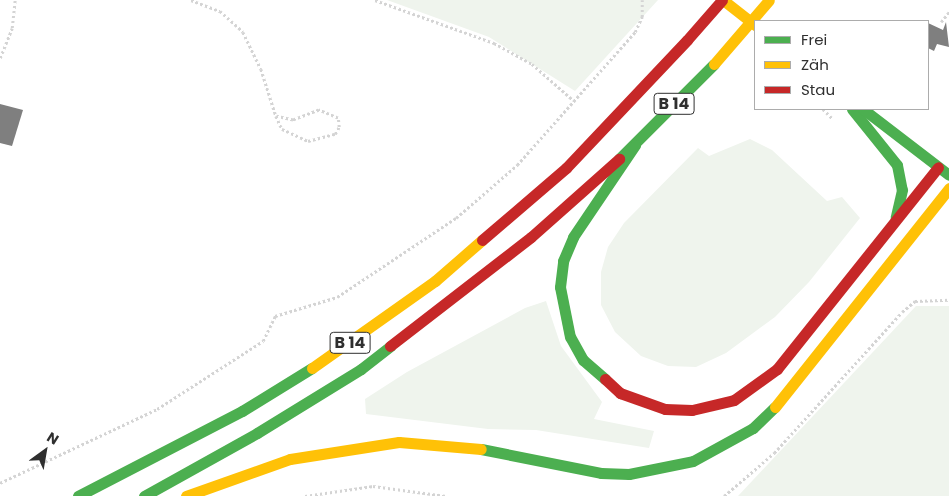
<!DOCTYPE html>
<html>
<head>
<meta charset="utf-8">
<style>
  body { margin:0 }
  #map { position:relative; width:949px; height:496px; overflow:hidden; background:#fff; font-family:Poppins,sans-serif }
  div>[style] { position:absolute }
  [style*='--x'] { left:calc(var(--x)*1px); top:calc(var(--y)*1px); width:calc(var(--w)*1px); rotate:calc(var(--a)*1deg) }
  .green>* { inset:0; background:#eff4ed }
  .building>* { inset:0; background:#7f7f7f }
  .path>* { height:2.5px; margin-top:-1.25px; transform-origin:0; background:repeating-linear-gradient(90deg,#d4d4d4 0 2.5px,transparent 0 5px) }
  .fast>* { height:11px; margin:-5.5px; padding:0 5.5px; transform-origin:5.5px; border-radius:5.5px; background:#4caf50 }
  .slow>* { height:11px; margin:-5.5px; padding:0 5.5px; transform-origin:5.5px; border-radius:5.5px; background:#ffc107 }
  .jam>* { height:11px; margin:-5.5px; padding:0 5.5px; transform-origin:5.5px; border-radius:5.5px; background:#c62828 }
  .slow-bridge>* { height:11px; margin:-5.5px; padding:0 5.5px; transform-origin:5.5px; border-radius:5.5px; background:#ffc107 }
  .jam-bridge>* { height:11px; margin:-5.5px; padding:0 5.5px; transform-origin:5.5px; border-radius:5.5px; background:#c62828 }
  span { translate:-50% -50%; white-space:nowrap; text-align:center; line-height:1.15; -webkit-text-stroke:5px #fff; paint-order:stroke }
  .shield-label span { padding:1px 4px; background:#fff; border:1px solid; border-radius:4px; -webkit-text-stroke-width:0 }
  .shield-label { font-size:16px; color:#2f2f2f; font-weight:700 }
  .legend { position:absolute; left:754px; top:20px; width:175px; height:90px; box-sizing:border-box; background:#fff; border:1px solid #acacac; margin:0; padding:6px 9px; list-style:none; font-size:15px; color:#2f2f2f }
  .legend li { display:flex; align-items:center; gap:10px; height:25px }
  .legend b { width:25px; border:1px solid #acacac }
  .north { position:absolute; left:20px; top:426px; width:50px; height:50px; -webkit-text-stroke:4px #fff; paint-order:stroke; rotate:32deg; font-size:14px; font-weight:700; line-height:20px; text-align:center; color:#2f2f2f }
  .north::after { content:''; display:block; margin:auto; width:18px; height:22px; background:#2f2f2f; clip-path:polygon(50% 0,100% 100%,50% 72%,0 100%) }
</style>
</head>
<body>
<div id="map">
  <div class="green">
    <div style="clip-path:polygon(387px 0,658px 0,575px 91px,489px 37px)"></div>
    <div style="clip-path:polygon(750px 139px,772px 150px,827px 201px,842px 197px,860px 218px,809px 282px,775px 317px,726px 353px,696px 367px,668px 366px,641px 356px,615px 332px,601px 305px,601px 272px,608px 247px,624px 223px,698px 148px,709px 156px)"></div>
    <div style="clip-path:polygon(546px 301px,561px 346px,602px 402px,594px 419px,654px 431px,649px 448px,536px 430px,488px 429px,366px 414px,365px 399px,407px 372px,525px 308px)"></div>
    <div style="clip-path:polygon(916px 306px,949px 306px,949px 496px,738px 496px)"></div>
  </div>
  <div class="building">
    <div style="clip-path:polygon(946px 22px,949px 47px,937px 44px,934px 51px,928px 48px,928px 23px,943px 30px)"></div>
    <div style="clip-path:polygon(0 104px,23px 110px,12px 146px,0 143px)"></div>
  </div>
  <div class="path">
    <div style="--x:191;--y:0;--w:31;--a:21"></div>
    <div style="--x:220;--y:11;--w:31;--a:42"></div>
    <div style="--x:243;--y:32;--w:41;--a:64.1"></div>
    <div style="--x:261;--y:69;--w:49;--a:72.3"></div>
    <div style="--x:276;--y:116;--w:14;--a:65"></div>
    <div style="--x:282;--y:129;--w:29;--a:25"></div>
    <div style="--x:308;--y:141;--w:28;--a:-15"></div>
    <div style="--x:335;--y:134;--w:8;--a:-60"></div>
    <div style="--x:339;--y:127;--w:9;--a:-96"></div>
    <div style="--x:338;--y:118;--w:21;--a:-157"></div>
    <div style="--x:319;--y:110;--w:28;--a:159"></div>
    <div style="--x:293;--y:120;--w:17;--a:-167"></div>
    <div style="--x:375;--y:0;--w:127;--a:19.9"></div>
    <div style="--x:494;--y:43;--w:43;--a:28.9"></div>
    <div style="--x:532;--y:64;--w:55;--a:41.3"></div>
    <div style="--x:941;--y:22;--w:13;--a:-51"></div>
    <div style="--x:0;--y:58;--w:32;--a:-68"></div>
    <div style="--x:12;--y:28;--w:28;--a:-84"></div>
    <div style="--x:823;--y:109;--w:13;--a:45"></div>
    <div style="--x:0;--y:483;--w:174;--a:-25.2"></div>
    <div style="--x:157;--y:409;--w:126;--a:-32.7"></div>
    <div style="--x:263;--y:341;--w:28;--a:-64"></div>
    <div style="--x:275;--y:316;--w:65;--a:-17"></div>
    <div style="--x:337;--y:297;--w:143;--a:-33.6"></div>
    <div style="--x:456;--y:218;--w:81;--a:-41"></div>
    <div style="--x:517;--y:165;--w:178;--a:-48.4"></div>
    <div style="--x:635;--y:32;--w:17;--a:-65"></div>
    <div style="--x:642;--y:17;--w:17;--a:-90"></div>
    <div style="--x:305;--y:496;--w:69;--a:-8.4"></div>
    <div style="--x:373;--y:486;--w:74;--a:7.8"></div>
    <div style="--x:724;--y:496;--w:66;--a:-40.7"></div>
    <div style="--x:774;--y:453;--w:190;--a:-47.8"></div>
    <div style="--x:902;--y:312;--w:17;--a:-40"></div>
    <div style="--x:915;--y:301;--w:34;--a:-2"></div>
  </div>
  <div class="fast">
    <div style="--x:852;--y:109;--w:72;--a:51.2"></div>
    <div style="--x:897;--y:165;--w:25;--a:79"></div>
    <div style="--x:902;--y:190;--w:28;--a:103"></div>
    <div style="--x:863;--y:109;--w:108;--a:37.5"></div>
    <div style="--x:619;--y:159;--w:134;--a:-45"></div>
    <div style="--x:605;--y:379;--w:29;--a:-139"></div>
    <div style="--x:583;--y:360;--w:26;--a:-119"></div>
    <div style="--x:570;--y:337;--w:51;--a:-101.3"></div>
    <div style="--x:560;--y:287;--w:26;--a:-83"></div>
    <div style="--x:563;--y:261;--w:26;--a:-67"></div>
    <div style="--x:573;--y:237;--w:111;--a:-56"></div>
    <div style="--x:481;--y:449;--w:122;--a:11.3"></div>
    <div style="--x:601;--y:473;--w:28;--a:2"></div>
    <div style="--x:629;--y:474;--w:65;--a:-11.5"></div>
    <div style="--x:693;--y:461;--w:68;--a:-28.8"></div>
    <div style="--x:753;--y:428;--w:30;--a:-44"></div>
    <div style="--x:78;--y:496;--w:185;--a:-27.4"></div>
    <div style="--x:242;--y:411;--w:82;--a:-31.6"></div>
    <div style="--x:144;--y:496;--w:129;--a:-29.1"></div>
    <div style="--x:257;--y:433;--w:122;--a:-31.6"></div>
    <div style="--x:361;--y:369;--w:37;--a:-38"></div>
  </div>
  <div class="slow">
    <div style="--x:723;--y:0;--w:41;--a:38"></div>
    <div style="--x:312;--y:368;--w:151;--a:-35.3"></div>
    <div style="--x:435;--y:281;--w:62;--a:-41.1"></div>
    <div style="--x:775;--y:407;--w:280;--a:-51.5"></div>
    <div style="--x:186;--y:496;--w:110;--a:-19.6"></div>
    <div style="--x:290;--y:459;--w:110;--a:-8.9"></div>
    <div style="--x:399;--y:442;--w:82;--a:4.9"></div>
  </div>
  <div class="jam">
    <div style="--x:482;--y:240;--w:111;--a:-40.6"></div>
    <div style="--x:566;--y:168;--w:176;--a:-46.6"></div>
    <div style="--x:390;--y:346;--w:178;--a:-37.7"></div>
    <div style="--x:531;--y:237;--w:118;--a:-41.6"></div>
    <div style="--x:605;--y:379;--w:21;--a:43"></div>
    <div style="--x:620;--y:393;--w:48;--a:19.6"></div>
    <div style="--x:665;--y:409;--w:27;--a:2"></div>
    <div style="--x:692;--y:410;--w:43;--a:-13.4"></div>
    <div style="--x:734;--y:400;--w:53;--a:-35.8"></div>
    <div style="--x:777;--y:369;--w:258;--a:-51.4"></div>
  </div>
  <div class="slow-bridge">
    <div style="--x:714;--y:64;--w:84;--a:-49.3"></div>
  </div>
  <div class="jam-bridge">
    <div style="--x:687;--y:40;--w:53;--a:-48.8"></div>
  </div>
  <div class="shield-label">
    <span style="left:674px;top:104px">B 14</span>
    <span style="left:350px;top:343px">B 14</span>
  </div>
  <ul class="legend">
  <li><b style="height:6px;background:#4caf50"></b>Frei</li>
  <li><b style="height:6px;background:#ffc107"></b>Zäh</li>
  <li><b style="height:6px;background:#c62828"></b>Stau</li>
  </ul>
  <div class="north">N</div>
</div>
</body>
</html>
